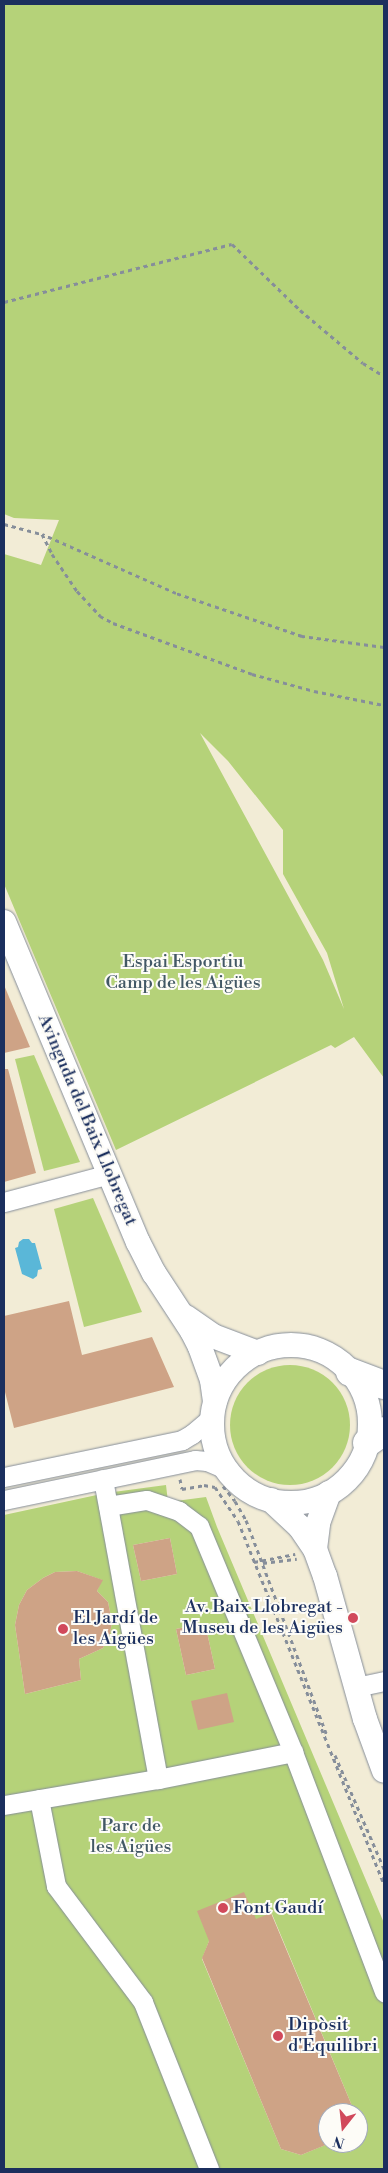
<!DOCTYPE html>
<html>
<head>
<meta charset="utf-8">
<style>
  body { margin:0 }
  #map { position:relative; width:388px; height:2173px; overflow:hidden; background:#f2ecd6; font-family:"Libre Bodoni",serif }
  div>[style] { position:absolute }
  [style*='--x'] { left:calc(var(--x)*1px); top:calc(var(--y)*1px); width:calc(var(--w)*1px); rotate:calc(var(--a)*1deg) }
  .green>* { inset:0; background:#b5d279 }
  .round { border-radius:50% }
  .water>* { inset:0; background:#5ab7d8 }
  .building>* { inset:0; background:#cea386 }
  .path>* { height:3px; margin-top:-1.5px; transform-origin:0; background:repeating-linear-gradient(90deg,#868e9a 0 4px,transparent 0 8px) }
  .roads { filter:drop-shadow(0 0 1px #868e9a) drop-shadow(0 0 1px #868e9a) }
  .minor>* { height:19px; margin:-9.5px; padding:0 9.5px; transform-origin:9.5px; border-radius:9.5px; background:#fff }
  .major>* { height:24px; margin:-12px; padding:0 12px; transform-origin:12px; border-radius:12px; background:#fff }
  .major>.ring { margin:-12px; padding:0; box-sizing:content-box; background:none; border:24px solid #fff; border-radius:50% }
  .highway>* { height:28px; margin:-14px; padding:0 14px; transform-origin:14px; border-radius:14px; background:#fff }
  .dots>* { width:14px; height:14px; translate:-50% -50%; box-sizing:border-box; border:2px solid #fdfcf7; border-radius:50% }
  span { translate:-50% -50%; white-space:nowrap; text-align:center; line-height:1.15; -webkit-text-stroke:4px #fdfcf7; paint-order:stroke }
  .park-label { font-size:18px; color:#425865 }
  .street-label { font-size:18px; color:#1b2f5e }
  .poi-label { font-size:18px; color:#1b2f5e }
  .right { translate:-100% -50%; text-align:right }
  .left { translate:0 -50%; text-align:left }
  .frame { position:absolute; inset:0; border:5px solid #1b2f5e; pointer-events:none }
  .north { position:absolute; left:318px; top:2103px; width:50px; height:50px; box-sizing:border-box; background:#fdfcf7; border:1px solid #a3aaba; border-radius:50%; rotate:196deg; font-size:14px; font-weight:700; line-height:20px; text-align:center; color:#1b2f5e }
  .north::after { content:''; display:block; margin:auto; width:18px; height:22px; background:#d1495b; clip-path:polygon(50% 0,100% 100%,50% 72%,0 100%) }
</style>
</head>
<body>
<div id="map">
  <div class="green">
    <div style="clip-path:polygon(evenodd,4px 4px,384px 4px,384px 1078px,354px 1037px,335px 1048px,331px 1045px,116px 1150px,4px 884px,4px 554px,41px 565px,59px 520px,14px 518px,4px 514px,4px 4px,200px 733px,228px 761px,283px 830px,283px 874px,327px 953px,344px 1009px,323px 960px,200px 733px)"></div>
    <div style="clip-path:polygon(34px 1055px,80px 1162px,44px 1171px,15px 1059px)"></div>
    <div style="clip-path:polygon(93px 1198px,142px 1312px,84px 1327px,54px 1209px)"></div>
    <div class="round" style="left:230px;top:1365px;width:120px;height:120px"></div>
    <div style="clip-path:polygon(evenodd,166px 1485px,168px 1502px,206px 1497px,217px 1527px,384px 1923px,384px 2169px,4px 2169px,4px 1515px,106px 1493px,166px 1485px,170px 1538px,177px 1574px,141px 1581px,133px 1545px,170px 1538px,166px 1485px,77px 1571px,102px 1580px,97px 1591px,108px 1602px,112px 1622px,110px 1634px,103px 1648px,79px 1659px,81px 1680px,25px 1694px,15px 1625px,19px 1605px,27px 1590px,43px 1578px,55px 1572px,77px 1571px,166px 1485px,205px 1623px,215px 1669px,186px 1675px,176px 1629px,205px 1623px,166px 1485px,272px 1914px,355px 2113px,358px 2113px,362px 2129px,358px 2131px,358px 2143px,330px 2143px,301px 2155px,281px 2149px,202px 1959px,211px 1936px,272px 1914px)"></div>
  </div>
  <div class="water">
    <div style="clip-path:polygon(23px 1239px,29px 1239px,32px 1243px,35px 1243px,42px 1269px,38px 1270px,37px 1276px,33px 1279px,22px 1274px,15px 1248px,18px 1247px,19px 1242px)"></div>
  </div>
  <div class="building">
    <div style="clip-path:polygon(4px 985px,30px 1047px,4px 1053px)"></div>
    <div style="clip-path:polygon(4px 1069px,8px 1069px,36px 1173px,4px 1182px)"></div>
    <div style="clip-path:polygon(69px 1301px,82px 1355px,152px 1337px,174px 1387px,14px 1428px,4px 1388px,4px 1316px)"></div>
    <div style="clip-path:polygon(170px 1538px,177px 1574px,141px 1581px,133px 1545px)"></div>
    <div style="clip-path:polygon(77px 1571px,103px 1580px,97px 1591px,108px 1602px,112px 1622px,110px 1634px,103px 1648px,79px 1659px,81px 1680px,25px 1694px,15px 1625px,19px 1605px,27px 1590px,43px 1578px,55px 1572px)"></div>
    <div style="clip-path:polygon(205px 1623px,215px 1669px,186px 1675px,176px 1629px)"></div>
    <div style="clip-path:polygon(227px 1693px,234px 1722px,198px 1730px,191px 1701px)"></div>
    <div style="clip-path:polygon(244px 1892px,256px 1919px,271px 1913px,355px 2113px,328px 2113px,328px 2144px,301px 2155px,281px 2149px,202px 1958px,209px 1941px,197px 1911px)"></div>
  </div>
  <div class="path">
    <div style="--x:4;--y:302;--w:235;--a:-14.3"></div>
    <div style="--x:232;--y:244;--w:95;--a:44.1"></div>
    <div style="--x:300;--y:310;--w:82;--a:40.1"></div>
    <div style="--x:363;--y:363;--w:25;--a:32"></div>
    <div style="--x:4;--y:524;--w:39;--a:15"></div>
    <div style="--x:384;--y:647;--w:83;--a:-172.4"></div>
    <div style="--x:302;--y:636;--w:133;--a:-161.2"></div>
    <div style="--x:176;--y:593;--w:146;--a:-156.2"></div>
    <div style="--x:42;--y:534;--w:22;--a:63"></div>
    <div style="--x:52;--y:554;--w:45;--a:56"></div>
    <div style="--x:77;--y:591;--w:34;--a:47"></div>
    <div style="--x:100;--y:616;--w:15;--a:28"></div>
    <div style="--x:113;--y:623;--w:148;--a:20.1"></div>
    <div style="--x:252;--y:674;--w:64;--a:15.3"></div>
    <div style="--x:314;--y:691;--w:71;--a:11.3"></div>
    <div style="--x:180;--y:1479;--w:10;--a:79"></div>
    <div style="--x:182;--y:1489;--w:22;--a:-10"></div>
    <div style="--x:204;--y:1485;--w:11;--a:10"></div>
    <div style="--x:215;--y:1487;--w:41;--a:55.9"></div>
    <div style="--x:238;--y:1521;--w:392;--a:68.1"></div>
    <div style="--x:223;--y:1486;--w:19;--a:51"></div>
    <div style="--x:235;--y:1501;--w:22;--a:60"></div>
    <div style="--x:246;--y:1520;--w:228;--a:69.4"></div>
    <div style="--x:254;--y:1562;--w:42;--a:-11"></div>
    <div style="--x:263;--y:1563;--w:34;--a:-7"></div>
    <div style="--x:335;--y:1755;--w:124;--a:66.7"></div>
  </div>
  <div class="roads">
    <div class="minor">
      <div style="--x:4;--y:1202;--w:109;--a:-14.9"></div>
      <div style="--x:4;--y:1477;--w:182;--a:-11.7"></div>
      <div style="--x:182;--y:1440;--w:12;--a:-31"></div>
      <div style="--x:192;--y:1434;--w:26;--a:-40"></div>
      <div style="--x:4;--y:1500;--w:195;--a:-11.8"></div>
      <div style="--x:195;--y:1460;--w:12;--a:5"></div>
      <div style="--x:207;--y:1461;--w:21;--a:23"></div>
      <div style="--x:108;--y:1506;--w:39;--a:-9"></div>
      <div style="--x:147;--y:1500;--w:34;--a:19"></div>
      <div style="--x:179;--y:1511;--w:25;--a:37"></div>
      <div style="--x:199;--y:1526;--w:245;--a:67.4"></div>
      <div style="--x:293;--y:1752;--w:257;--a:69.2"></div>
      <div style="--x:356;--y:1687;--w:29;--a:-12"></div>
      <div style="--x:158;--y:1779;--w:138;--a:-11.3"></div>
      <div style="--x:39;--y:1799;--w:89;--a:78.9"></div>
      <div style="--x:56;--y:1886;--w:145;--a:53.1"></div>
      <div style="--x:143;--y:2002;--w:180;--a:68.4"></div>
      <div style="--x:4;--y:1805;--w:156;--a:-9.6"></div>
      <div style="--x:158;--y:1779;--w:305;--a:-100.4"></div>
    </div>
    <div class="major">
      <div style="--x:4;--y:922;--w:347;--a:67.3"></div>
      <div style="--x:138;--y:1242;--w:35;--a:63"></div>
      <div style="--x:154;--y:1273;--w:69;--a:56.8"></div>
      <div style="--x:192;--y:1331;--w:18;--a:63"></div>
      <div style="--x:200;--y:1347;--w:35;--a:70"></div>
      <div style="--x:212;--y:1380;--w:21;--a:82"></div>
      <div style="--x:186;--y:1317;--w:33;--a:35"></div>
      <div style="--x:213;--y:1336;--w:48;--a:20.7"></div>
      <div class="ring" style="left:212px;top:1345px;width:134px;height:134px"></div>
      <div style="--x:271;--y:1500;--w:40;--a:43"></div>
      <div style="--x:300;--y:1527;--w:27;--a:56"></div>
      <div style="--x:315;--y:1549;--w:29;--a:70"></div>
      <div style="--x:325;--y:1576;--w:148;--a:74.4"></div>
      <div style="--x:365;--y:1719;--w:55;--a:69.9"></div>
      <div style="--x:315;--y:1549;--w:26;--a:-83"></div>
      <div style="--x:318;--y:1523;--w:32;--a:-70"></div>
    </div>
    <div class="highway">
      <div style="--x:350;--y:1372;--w:36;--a:21"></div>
      <div style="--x:367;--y:1443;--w:21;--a:-35"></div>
    </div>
  </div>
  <div class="dots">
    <div style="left:353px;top:1618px;background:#d1495b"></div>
    <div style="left:63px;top:1629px;background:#d1495b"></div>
    <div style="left:223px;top:1908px;background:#d1495b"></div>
    <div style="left:278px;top:2036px;background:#d1495b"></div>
  </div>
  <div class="park-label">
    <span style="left:183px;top:973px">Espai Esportiu<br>Camp de les Aigües</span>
    <span style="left:131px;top:1837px">Parc de<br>les Aigües</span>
  </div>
  <div class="street-label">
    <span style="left:87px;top:1120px;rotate:67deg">Avinguda del Baix Llobregat</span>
  </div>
  <div class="poi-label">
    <span class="right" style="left:343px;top:1618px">Av. Baix Llobregat -<br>Museu de les Aigües</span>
    <span class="left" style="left:73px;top:1629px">El Jardí de<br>les Aigües</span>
    <span class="left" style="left:233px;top:1908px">Font Gaudí</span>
    <span class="left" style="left:288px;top:2036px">Dipòsit<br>d'Equilibri</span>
  </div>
  <div class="frame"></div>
  <div class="north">N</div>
</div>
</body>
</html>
